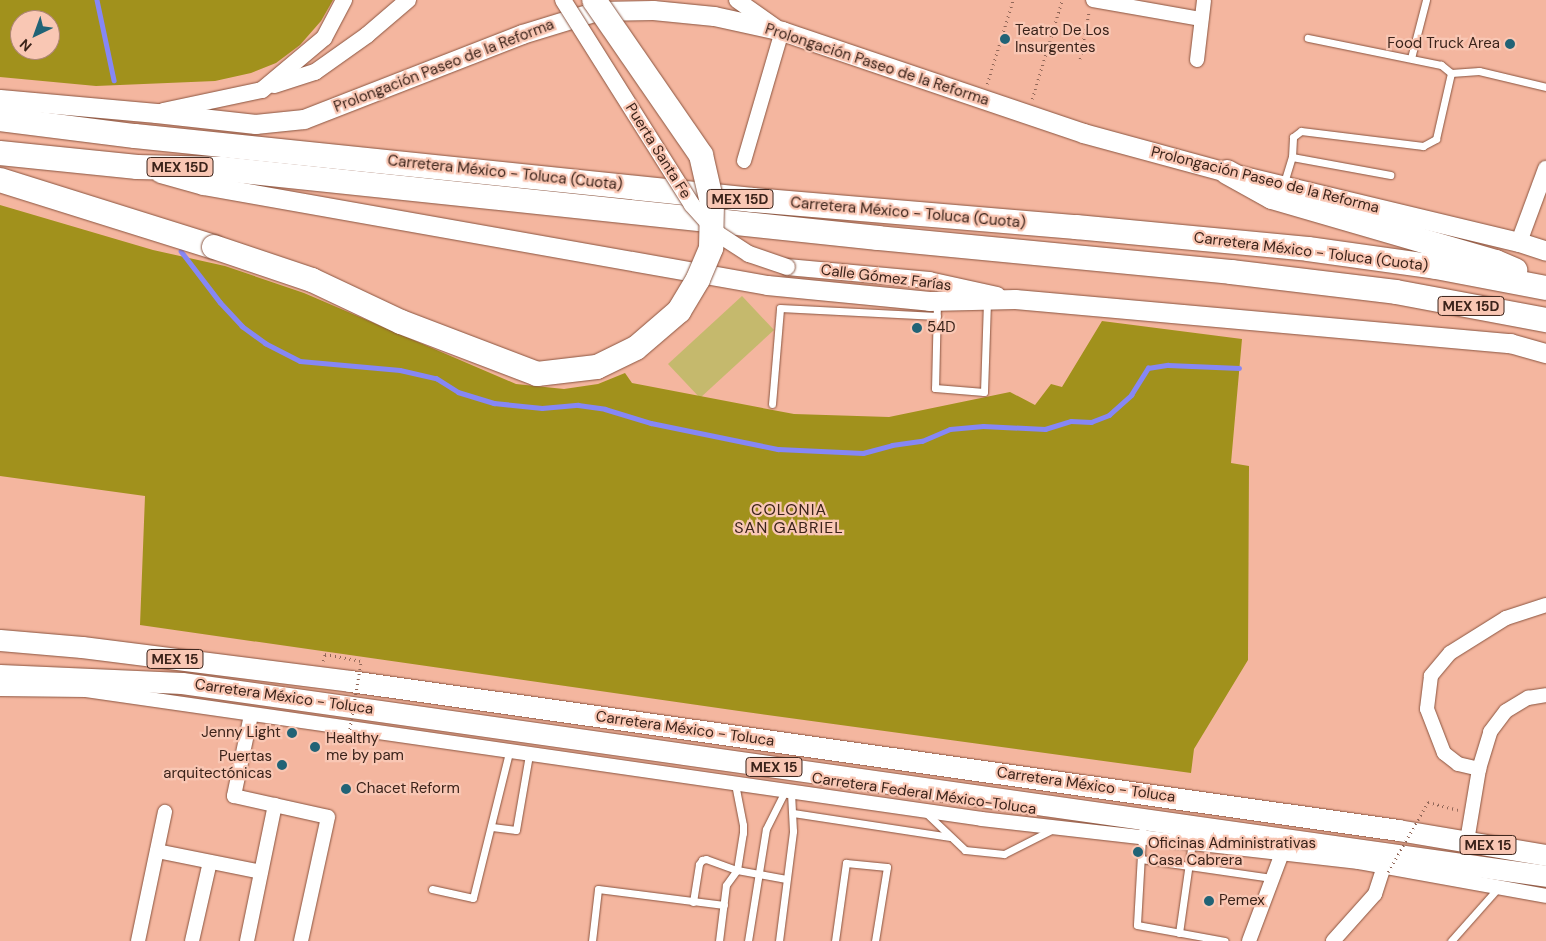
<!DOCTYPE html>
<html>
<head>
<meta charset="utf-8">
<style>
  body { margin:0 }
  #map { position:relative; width:1546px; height:941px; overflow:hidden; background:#f4b69f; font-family:"DM Sans",sans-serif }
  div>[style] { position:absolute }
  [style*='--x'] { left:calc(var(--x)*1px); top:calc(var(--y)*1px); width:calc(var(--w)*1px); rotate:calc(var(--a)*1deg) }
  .green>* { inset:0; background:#c5b96d }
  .forest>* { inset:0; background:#a1911c }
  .stream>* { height:4.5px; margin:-2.25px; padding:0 2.25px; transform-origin:2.25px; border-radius:2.25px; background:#8687f5 }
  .path>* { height:2.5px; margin-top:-1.25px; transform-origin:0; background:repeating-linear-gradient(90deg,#916758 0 1px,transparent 0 5px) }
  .roads { filter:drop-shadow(0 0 1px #8a543f) drop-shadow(0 0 1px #8a543f) }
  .service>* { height:7px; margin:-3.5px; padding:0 3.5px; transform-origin:3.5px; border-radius:3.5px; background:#fff }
  .minor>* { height:14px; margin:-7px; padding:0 7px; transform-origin:7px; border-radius:7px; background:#fff }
  .tertiary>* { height:16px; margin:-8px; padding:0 8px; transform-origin:8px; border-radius:8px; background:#fff }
  .secondary>* { height:19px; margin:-9.5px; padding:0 9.5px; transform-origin:9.5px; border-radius:9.5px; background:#fff }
  .primary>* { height:21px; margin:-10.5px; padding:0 10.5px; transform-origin:10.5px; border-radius:10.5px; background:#fff }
  .motorway>* { height:24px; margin:-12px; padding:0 12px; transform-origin:12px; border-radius:12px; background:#fff }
  .path-bridge>* { height:2.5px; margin-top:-1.25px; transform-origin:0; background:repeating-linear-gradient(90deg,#916758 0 1px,transparent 0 5px) }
  .bridges { filter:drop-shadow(0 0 1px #8a543f) drop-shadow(0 0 1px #8a543f) }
  .tertiary-bridge>* { height:16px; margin:-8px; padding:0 8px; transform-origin:8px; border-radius:8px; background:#fff }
  .motorway-bridge>* { height:24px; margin:-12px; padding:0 12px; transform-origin:12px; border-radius:12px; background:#fff }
  .dots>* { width:14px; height:14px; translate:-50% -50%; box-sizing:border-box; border:2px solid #f9c7b4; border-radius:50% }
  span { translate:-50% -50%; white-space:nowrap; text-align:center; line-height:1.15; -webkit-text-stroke:4.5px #f9c7b4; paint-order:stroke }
  .shield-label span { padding:1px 4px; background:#f9c7b4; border:1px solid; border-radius:4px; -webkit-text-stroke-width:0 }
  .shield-label { font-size:14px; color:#3b231a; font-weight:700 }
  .poi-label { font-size:15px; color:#3b231a }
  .left { translate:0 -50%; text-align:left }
  .right { translate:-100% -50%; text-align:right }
  .street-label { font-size:15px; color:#3b231a }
  .neighbourhood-label { font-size:16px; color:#3b231a; letter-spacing:1px }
  .north { position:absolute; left:10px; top:10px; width:50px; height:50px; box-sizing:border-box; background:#f9c7b4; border:1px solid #ad8576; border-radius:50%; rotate:222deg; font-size:14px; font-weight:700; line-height:20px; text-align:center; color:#3b231a }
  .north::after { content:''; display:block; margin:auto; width:18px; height:22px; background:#216376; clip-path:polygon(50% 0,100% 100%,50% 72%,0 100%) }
</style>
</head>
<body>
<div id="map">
  <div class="green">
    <div style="clip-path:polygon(742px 296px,774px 330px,700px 398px,668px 364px)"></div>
  </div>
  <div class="forest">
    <div style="clip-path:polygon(evenodd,0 0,333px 0,321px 21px,300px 45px,276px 63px,251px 73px,215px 81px,96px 86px,0 77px,0 0,20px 20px,50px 20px,50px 50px,20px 50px,20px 20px)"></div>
    <div style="clip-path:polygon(0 205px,153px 250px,225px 266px,304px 293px,516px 384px,564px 389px,598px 384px,625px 373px,632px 383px,794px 414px,889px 417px,1010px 392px,1035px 405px,1051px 384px,1062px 387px,1102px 321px,1242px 339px,1231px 463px,1249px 466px,1248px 660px,1194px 749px,1191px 773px,739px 711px,140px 625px,145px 496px,0 476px)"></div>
  </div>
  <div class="stream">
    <div style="--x:97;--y:0;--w:82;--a:78"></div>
    <div style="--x:181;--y:251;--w:64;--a:52.6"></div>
    <div style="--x:220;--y:302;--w:33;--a:47"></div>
    <div style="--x:242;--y:326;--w:29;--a:36"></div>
    <div style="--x:265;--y:343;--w:39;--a:27"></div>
    <div style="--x:300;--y:361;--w:100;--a:5.1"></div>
    <div style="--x:400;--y:370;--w:37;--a:13"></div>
    <div style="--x:436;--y:378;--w:26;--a:32"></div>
    <div style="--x:458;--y:392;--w:38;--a:17"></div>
    <div style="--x:494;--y:403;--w:48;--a:5.9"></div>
    <div style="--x:542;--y:408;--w:36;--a:-5"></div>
    <div style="--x:578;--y:405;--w:27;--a:8"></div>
    <div style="--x:605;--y:409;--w:48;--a:16.9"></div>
    <div style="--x:651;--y:423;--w:130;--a:11.6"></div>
    <div style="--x:778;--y:449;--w:85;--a:2.7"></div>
    <div style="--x:863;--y:453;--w:30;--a:-15"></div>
    <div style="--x:892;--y:445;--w:30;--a:-8"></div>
    <div style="--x:922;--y:441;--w:30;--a:-23"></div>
    <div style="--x:950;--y:429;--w:33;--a:-5"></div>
    <div style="--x:983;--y:426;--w:62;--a:2.8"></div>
    <div style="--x:1045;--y:429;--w:27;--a:-17"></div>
    <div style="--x:1071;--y:421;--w:20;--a:3"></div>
    <div style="--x:1091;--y:422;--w:19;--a:-21"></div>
    <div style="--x:1109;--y:415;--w:30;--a:-42"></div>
    <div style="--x:1131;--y:395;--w:32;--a:-58"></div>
    <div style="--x:1148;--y:368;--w:20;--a:-9"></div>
    <div style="--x:1168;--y:365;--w:71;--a:2.4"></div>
  </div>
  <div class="path">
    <div style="--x:1080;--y:59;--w:49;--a:-79.4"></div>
    <div style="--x:987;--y:84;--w:88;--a:-72.8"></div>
    <div style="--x:1032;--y:99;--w:103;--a:-73.1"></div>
    <div style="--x:323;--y:661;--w:7;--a:-74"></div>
    <div style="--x:325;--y:654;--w:37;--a:11"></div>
    <div style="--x:1428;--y:802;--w:31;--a:15"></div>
  </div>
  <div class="roads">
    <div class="service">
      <div style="--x:1411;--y:58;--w:60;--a:-75.5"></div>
      <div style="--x:1451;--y:73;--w:28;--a:-4"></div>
      <div style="--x:1479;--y:71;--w:69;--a:13.4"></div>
      <div style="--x:1292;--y:157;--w:100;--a:10.4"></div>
      <div style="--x:1283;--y:186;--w:30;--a:-73"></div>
      <div style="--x:1292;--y:157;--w:20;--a:-87"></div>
      <div style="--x:1293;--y:137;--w:10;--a:-37"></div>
      <div style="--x:1301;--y:131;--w:123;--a:7"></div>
      <div style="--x:1423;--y:146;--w:15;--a:-28"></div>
      <div style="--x:1436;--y:139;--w:68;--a:-77.2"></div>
      <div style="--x:1451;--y:73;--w:13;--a:-141"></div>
      <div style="--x:1441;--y:65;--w:136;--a:-168.5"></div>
      <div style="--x:937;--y:302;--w:86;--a:91.3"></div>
      <div style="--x:935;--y:388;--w:49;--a:4.7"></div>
      <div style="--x:984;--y:392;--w:92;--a:-88.1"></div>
      <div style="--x:772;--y:404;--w:96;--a:-85.2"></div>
      <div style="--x:780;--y:308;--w:157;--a:2.9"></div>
      <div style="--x:925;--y:812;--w:55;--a:43.5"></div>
      <div style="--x:965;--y:850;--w:39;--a:6"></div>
      <div style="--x:1004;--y:854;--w:55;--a:-27"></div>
      <div style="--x:793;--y:813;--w:159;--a:8.7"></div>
      <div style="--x:1143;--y:820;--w:105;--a:93.3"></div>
      <div style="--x:1137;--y:925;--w:89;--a:10.3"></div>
      <div style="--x:492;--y:827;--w:24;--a:7"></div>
      <div style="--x:516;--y:830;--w:76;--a:-80.2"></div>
      <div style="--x:1141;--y:859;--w:132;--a:8.3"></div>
      <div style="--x:432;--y:889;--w:42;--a:12.4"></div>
      <div style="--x:473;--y:898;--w:150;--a:-76.1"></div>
      <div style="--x:693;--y:902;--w:38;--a:-81"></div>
      <div style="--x:699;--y:864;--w:5;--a:-53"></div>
      <div style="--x:702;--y:860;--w:4;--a:-14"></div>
      <div style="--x:706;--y:859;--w:33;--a:20"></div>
      <div style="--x:737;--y:870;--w:50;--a:10.4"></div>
      <div style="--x:1179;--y:933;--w:92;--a:-81.9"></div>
      <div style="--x:592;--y:941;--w:52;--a:-83.4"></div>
      <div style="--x:598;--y:889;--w:127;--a:7.2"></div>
      <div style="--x:719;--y:941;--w:56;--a:-82.9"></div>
      <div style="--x:726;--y:885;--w:19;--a:-54"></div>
      <div style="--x:737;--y:870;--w:37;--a:-81"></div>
      <div style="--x:743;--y:833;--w:8;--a:-90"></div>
      <div style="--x:743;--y:825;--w:42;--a:-101"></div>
      <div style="--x:748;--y:941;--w:113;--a:-80.9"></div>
      <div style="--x:766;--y:829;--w:42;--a:-63.4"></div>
      <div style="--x:779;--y:941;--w:111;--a:-82.7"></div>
      <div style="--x:793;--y:831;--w:39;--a:-93"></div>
      <div style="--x:835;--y:941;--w:79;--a:-82"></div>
      <div style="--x:846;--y:863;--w:41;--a:5.6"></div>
      <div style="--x:887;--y:867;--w:75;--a:99.2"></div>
      <div style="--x:1451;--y:941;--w:71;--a:-48.4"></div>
    </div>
    <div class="minor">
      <div style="--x:1093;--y:0;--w:110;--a:10"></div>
      <div style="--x:1197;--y:60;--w:60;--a:-83.3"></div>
      <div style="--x:744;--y:161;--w:135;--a:-73.7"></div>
      <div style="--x:1546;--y:605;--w:42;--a:162"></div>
      <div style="--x:1506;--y:618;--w:66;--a:148"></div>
      <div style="--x:1450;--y:653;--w:30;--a:130"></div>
      <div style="--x:1431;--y:676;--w:33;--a:97"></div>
      <div style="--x:1427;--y:709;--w:47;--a:68.9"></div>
      <div style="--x:1444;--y:753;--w:18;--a:38"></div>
      <div style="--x:1458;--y:764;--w:22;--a:13"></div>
      <div style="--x:1479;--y:769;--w:39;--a:-73"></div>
      <div style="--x:1490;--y:732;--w:26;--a:-53"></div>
      <div style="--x:1506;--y:711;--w:26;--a:-31"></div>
      <div style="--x:1528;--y:698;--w:18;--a:-9"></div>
      <div style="--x:0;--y:689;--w:86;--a:0.7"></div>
      <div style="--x:86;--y:690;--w:905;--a:8.19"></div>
      <div style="--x:982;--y:819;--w:379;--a:6.5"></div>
      <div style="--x:1359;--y:862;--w:190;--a:10.3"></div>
      <div style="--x:251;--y:715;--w:83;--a:101.9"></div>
      <div style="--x:234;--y:796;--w:96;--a:12.6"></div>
      <div style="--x:328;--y:817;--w:127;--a:102.3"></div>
      <div style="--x:1467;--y:841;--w:73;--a:-80.5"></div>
      <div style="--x:157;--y:851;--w:106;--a:11.4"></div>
      <div style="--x:138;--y:941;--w:132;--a:-78.2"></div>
      <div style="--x:192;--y:941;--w:81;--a:-77.2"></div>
      <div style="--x:247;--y:941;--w:139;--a:-78.4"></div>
      <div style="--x:1249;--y:941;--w:94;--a:-69.4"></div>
      <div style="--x:1333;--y:941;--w:63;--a:-48.2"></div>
      <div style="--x:1375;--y:894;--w:29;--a:-72"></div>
    </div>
    <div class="tertiary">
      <div style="--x:737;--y:0;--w:50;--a:35.3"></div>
      <div style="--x:274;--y:85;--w:43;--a:-17.6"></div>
      <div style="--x:315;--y:72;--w:64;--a:-35.4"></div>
      <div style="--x:367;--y:35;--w:54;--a:-40.5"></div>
      <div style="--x:163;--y:111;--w:101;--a:-12"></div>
      <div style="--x:262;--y:90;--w:81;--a:-40"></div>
      <div style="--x:324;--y:38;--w:43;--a:-62.2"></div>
      <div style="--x:1519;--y:242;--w:78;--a:-69.7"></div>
      <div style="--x:787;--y:267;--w:143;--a:5.2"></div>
      <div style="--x:929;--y:280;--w:70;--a:12.4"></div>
    </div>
    <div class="secondary">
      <div style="--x:0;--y:99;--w:157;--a:5.1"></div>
      <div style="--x:156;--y:113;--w:100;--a:6.3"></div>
      <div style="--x:255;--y:124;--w:49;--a:-5.8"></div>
      <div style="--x:304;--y:119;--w:234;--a:-21.3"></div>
      <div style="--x:522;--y:34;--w:78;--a:-17"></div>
      <div style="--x:597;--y:11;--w:56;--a:-1"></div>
      <div style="--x:653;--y:10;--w:61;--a:5.6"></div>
      <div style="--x:714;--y:16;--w:70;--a:12.4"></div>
      <div style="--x:782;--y:31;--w:318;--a:18.7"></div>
      <div style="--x:1083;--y:133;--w:149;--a:15.2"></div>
      <div style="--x:1227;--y:172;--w:300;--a:13.5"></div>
      <div style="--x:1519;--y:242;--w:28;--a:18"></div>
      <div style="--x:160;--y:173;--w:45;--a:15.6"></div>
      <div style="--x:203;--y:185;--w:573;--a:10.05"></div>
      <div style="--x:767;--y:285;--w:163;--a:5.6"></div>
      <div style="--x:929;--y:301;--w:86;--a:-1.3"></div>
      <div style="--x:1015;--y:299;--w:497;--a:5.1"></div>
      <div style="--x:1510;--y:343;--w:37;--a:16"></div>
    </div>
    <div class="primary">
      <div style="--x:0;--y:640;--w:82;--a:4.9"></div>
      <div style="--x:82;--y:647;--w:270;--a:7.2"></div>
      <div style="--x:350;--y:681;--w:1059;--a:8.09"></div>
      <div style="--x:1398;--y:830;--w:150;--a:9.6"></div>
      <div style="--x:0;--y:675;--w:182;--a:2.5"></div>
      <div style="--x:182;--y:683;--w:1378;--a:8.05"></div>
    </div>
    <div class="motorway">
      <div style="--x:0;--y:119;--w:136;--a:7.2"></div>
      <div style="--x:135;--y:136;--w:621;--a:5.91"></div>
      <div style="--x:753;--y:200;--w:324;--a:4.8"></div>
      <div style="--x:1076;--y:227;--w:233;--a:5.4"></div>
      <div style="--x:1308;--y:249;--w:129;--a:8"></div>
      <div style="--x:1436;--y:267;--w:112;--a:10.8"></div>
      <div style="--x:0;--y:153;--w:138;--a:5.8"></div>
      <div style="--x:137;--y:167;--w:86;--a:1.3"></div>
      <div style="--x:223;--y:169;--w:659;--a:6.01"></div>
      <div style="--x:878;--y:238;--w:355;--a:5.5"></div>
      <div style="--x:1231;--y:272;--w:166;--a:6.9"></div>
      <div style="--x:1396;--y:292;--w:153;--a:10.6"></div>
      <div style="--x:1227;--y:172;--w:51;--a:29.1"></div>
      <div style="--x:1272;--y:197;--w:233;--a:16.2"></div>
      <div style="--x:1496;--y:262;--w:21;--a:23"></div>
      <div style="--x:0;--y:180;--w:224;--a:17.4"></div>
    </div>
  </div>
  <div class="path-bridge">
    <div style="--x:348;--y:739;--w:79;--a:-80.5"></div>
    <div style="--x:1388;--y:872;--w:81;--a:-60.3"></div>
  </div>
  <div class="bridges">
    <div class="tertiary-bridge">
      <div style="--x:563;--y:0;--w:242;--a:57.8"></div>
      <div style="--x:692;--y:205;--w:39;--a:48"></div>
      <div style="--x:718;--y:234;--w:37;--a:33"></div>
      <div style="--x:749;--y:254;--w:40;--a:18.9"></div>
    </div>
    <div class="motorway-bridge">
      <div style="--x:214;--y:247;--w:103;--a:18.6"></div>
      <div style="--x:312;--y:280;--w:98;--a:25.3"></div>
      <div style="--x:401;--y:322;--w:146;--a:20.9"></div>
      <div style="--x:537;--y:374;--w:60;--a:-6.7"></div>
      <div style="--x:597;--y:367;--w:43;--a:-26"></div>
      <div style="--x:636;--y:348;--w:57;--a:-40.7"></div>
      <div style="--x:679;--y:311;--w:37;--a:-59"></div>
      <div style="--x:698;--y:279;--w:34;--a:-67"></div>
      <div style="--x:711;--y:248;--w:45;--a:-88.7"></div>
      <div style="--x:712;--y:203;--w:49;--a:-102.9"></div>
      <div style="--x:701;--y:155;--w:188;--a:-124.6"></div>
    </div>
  </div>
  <div class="dots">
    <div style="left:1005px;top:39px;background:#216376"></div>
    <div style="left:1510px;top:44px;background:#216376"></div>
    <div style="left:917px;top:328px;background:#216376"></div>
    <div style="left:292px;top:733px;background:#216376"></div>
    <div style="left:315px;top:747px;background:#216376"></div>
    <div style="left:282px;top:765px;background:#216376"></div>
    <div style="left:346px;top:789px;background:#216376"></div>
    <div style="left:1138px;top:852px;background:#216376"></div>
    <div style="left:1209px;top:901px;background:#216376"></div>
  </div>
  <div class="shield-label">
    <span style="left:180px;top:167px">MEX 15D</span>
    <span style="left:740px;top:199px">MEX 15D</span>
    <span style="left:1471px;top:306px">MEX 15D</span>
    <span style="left:175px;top:659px">MEX 15</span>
    <span style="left:774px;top:767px">MEX 15</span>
    <span style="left:1488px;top:845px">MEX 15</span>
  </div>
  <div class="poi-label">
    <span class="left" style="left:1015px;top:39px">Teatro De Los<br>Insurgentes</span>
    <span class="right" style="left:1500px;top:44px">Food Truck Area</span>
    <span class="left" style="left:927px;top:328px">54D</span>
    <span class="right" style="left:281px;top:733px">Jenny Light</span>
    <span class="left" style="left:326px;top:747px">Healthy<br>me by pam</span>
    <span class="right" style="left:272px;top:765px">Puertas<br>arquitectónicas</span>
    <span class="left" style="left:356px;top:789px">Chacet Reform</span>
    <span class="left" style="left:1148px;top:852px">Oficinas Administrativas<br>Casa Cabrera</span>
    <span class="left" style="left:1219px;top:901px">Pemex</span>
  </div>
  <div class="street-label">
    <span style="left:877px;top:65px;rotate:18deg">Prolongación Paseo de la Reforma</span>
    <span style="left:444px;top:66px;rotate:-21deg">Prolongación Paseo de la Reforma</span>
    <span style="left:658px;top:151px;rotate:58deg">Puerta Santa Fe</span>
    <span style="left:505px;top:173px;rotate:6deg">Carretera México - Toluca (Cuota)</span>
    <span style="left:1265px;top:180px;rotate:14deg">Prolongación Paseo de la Reforma</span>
    <span style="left:908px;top:213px;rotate:5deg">Carretera México - Toluca (Cuota)</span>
    <span style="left:1311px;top:252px;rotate:7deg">Carretera México - Toluca (Cuota)</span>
    <span style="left:886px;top:278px;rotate:7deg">Calle Gómez Farías</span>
    <span style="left:284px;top:697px;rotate:8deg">Carretera México - Toluca</span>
    <span style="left:685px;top:729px;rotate:8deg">Carretera México - Toluca</span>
    <span style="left:1086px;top:785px;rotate:8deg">Carretera México - Toluca</span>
    <span style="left:924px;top:794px;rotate:8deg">Carretera Federal México-Toluca</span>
  </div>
  <div class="neighbourhood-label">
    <span style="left:789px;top:519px">COLONIA<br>SAN GABRIEL</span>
  </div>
  <div class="north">N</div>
</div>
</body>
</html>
